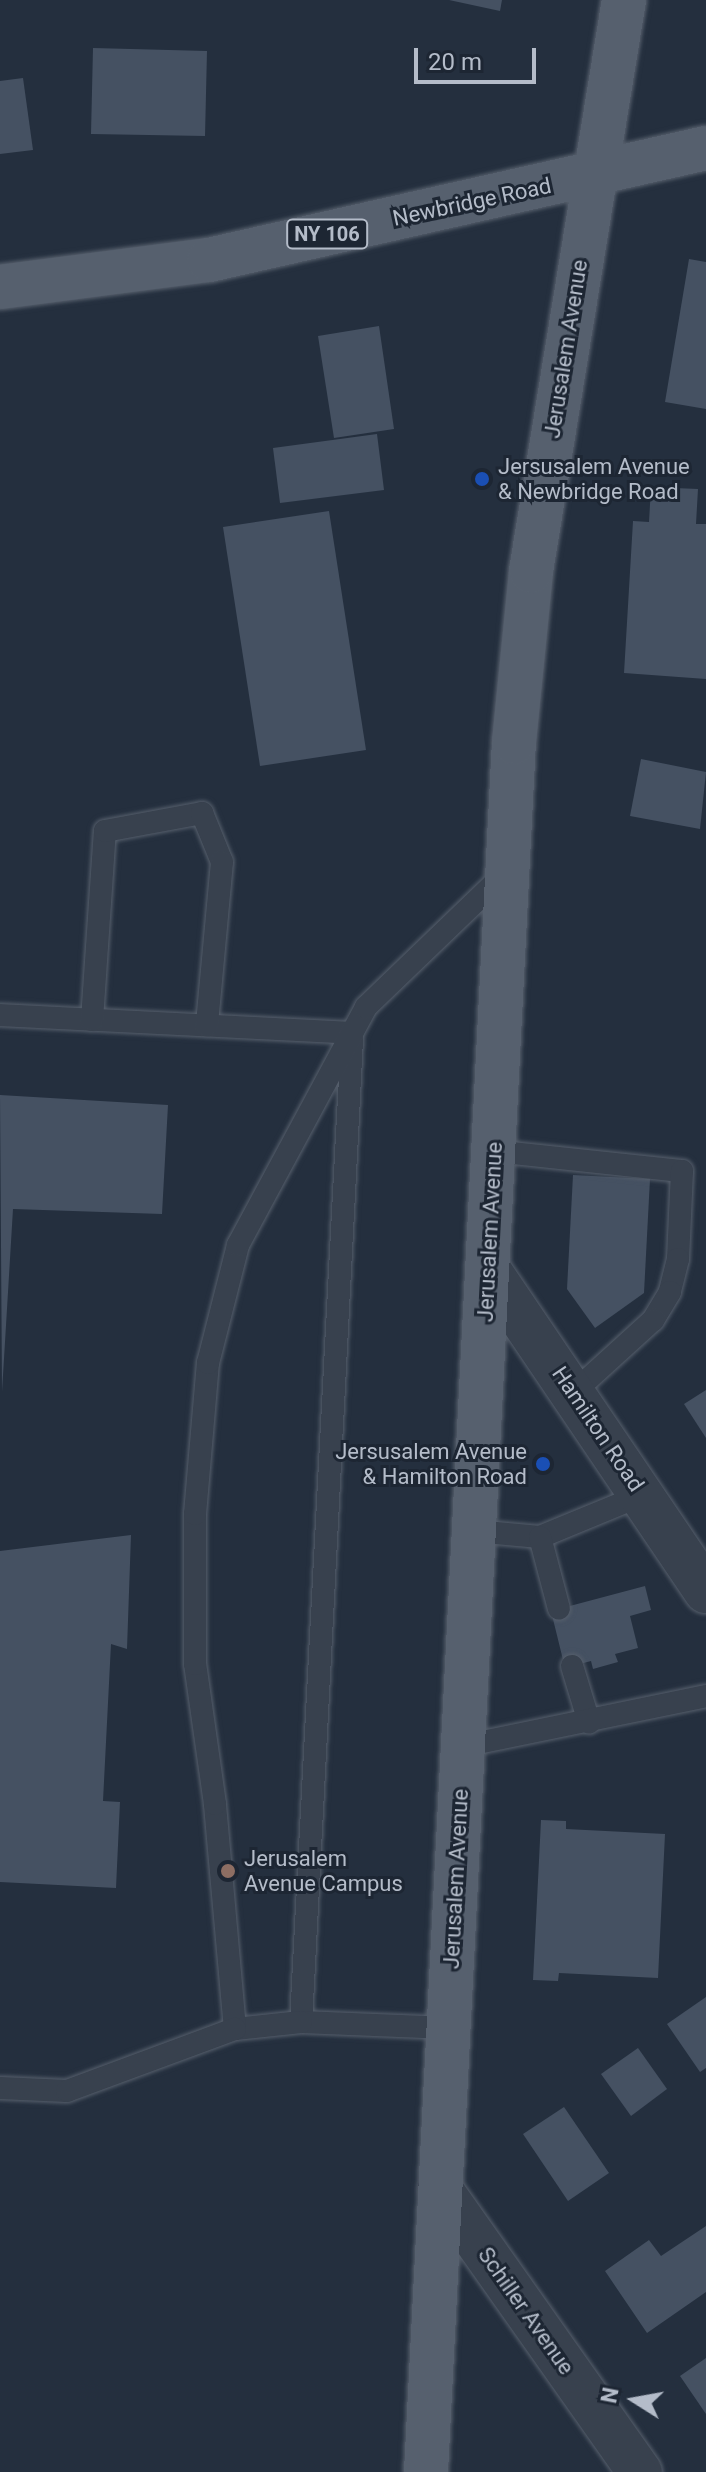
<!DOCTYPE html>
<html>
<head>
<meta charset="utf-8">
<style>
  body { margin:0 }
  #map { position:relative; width:706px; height:2472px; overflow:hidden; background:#242f3e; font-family:Roboto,sans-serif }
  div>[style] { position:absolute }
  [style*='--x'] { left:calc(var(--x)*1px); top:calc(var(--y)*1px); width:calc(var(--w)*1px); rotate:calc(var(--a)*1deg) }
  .building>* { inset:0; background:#455162 }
  .roads { filter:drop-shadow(0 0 2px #565f6c) drop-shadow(0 0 2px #565f6c) }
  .service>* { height:22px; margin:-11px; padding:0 11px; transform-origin:11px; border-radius:11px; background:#38414e }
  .minor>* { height:44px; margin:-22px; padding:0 22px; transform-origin:22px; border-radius:22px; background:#38414e }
  .primary>* { height:44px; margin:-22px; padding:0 22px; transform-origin:22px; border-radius:22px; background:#56606e }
  .dots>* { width:22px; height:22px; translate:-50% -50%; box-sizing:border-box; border:4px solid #1d2633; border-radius:50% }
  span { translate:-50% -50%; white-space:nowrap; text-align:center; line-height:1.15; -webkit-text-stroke:6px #1d2633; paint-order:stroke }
  .shield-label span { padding:2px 6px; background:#1d2633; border:2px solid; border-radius:6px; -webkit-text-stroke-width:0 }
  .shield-label { font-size:20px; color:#b4bcc9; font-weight:700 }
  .street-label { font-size:22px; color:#b4bcc9 }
  .poi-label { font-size:22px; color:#b4bcc9 }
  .left { translate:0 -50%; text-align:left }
  .right { translate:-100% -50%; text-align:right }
  .north { position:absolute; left:594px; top:2360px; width:80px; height:80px; -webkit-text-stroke:6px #1d2633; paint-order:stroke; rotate:281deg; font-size:22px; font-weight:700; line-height:32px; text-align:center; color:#b4bcc9 }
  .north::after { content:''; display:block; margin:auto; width:28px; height:36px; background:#b4bcc9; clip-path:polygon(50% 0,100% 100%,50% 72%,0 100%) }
  .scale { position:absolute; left:414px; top:48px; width:122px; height:36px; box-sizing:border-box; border:4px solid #b4bcc9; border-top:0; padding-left:10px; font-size:24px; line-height:28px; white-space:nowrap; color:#b4bcc9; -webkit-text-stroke:6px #1d2633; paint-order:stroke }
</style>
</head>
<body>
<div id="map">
  <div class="building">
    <div style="clip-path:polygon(449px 0,502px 0,500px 11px)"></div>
    <div style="clip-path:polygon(93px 48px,207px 51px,205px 136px,91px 134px)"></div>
    <div style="clip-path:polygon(23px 78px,33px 150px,0 154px,0 81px)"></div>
    <div style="clip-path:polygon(689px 259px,706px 262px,706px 409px,665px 402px)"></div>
    <div style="clip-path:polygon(379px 326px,394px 429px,334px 438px,318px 336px)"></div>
    <div style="clip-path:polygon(377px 434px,384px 490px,280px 503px,273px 448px)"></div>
    <div style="clip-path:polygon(651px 487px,698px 489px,696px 524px,706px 524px,706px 679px,624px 673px,633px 521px,649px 522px)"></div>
    <div style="clip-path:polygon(329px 511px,366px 750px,260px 766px,223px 527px)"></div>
    <div style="clip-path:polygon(641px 759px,706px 772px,700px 829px,630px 816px)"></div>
    <div style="clip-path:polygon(0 1095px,168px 1105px,162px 1214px,13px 1209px,2px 1392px)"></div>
    <div style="clip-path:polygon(573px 1175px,650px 1179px,644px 1293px,595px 1328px,567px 1289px)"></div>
    <div style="clip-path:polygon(706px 1390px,706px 1438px,684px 1404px)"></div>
    <div style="clip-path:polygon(131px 1535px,127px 1649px,111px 1644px,103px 1801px,120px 1802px,116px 1888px,0 1882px,0 1551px)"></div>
    <div style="clip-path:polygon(645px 1586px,651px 1610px,630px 1616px,638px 1648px,615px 1654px,618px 1662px,593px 1669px,591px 1661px,565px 1668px,551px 1611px)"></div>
    <div style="clip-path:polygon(541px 1820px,566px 1821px,566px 1829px,665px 1834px,658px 1978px,559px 1973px,558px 1981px,533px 1980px)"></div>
    <div style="clip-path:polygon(706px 1997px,706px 2068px,700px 2072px,667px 2024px)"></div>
    <div style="clip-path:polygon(638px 2048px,667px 2089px,631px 2116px,601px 2074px)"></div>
    <div style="clip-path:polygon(564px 2107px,609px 2173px,568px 2201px,523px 2134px)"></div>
    <div style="clip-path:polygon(706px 2226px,706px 2292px,647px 2333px,605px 2271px,649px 2240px,661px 2256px)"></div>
    <div style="clip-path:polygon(706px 2358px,706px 2414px,680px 2376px)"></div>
  </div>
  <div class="roads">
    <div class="service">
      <div style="--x:0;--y:1015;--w:352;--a:2.9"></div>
      <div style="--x:92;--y:1020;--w:189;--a:-86.1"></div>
      <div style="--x:105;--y:831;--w:99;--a:-10.5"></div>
      <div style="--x:202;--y:813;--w:53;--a:67.8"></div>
      <div style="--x:222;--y:862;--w:164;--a:95.3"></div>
      <div style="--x:494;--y:1151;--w:189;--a:6.1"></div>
      <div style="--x:682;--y:1171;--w:88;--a:92.6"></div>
      <div style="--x:678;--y:1259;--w:34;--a:104"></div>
      <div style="--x:670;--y:1292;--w:33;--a:121"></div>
      <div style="--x:653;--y:1320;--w:105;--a:137.7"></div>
      <div style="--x:474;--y:1531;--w:66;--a:5.2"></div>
      <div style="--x:540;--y:1537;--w:110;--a:-22.4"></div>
      <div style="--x:540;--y:1537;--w:74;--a:75.2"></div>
      <div style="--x:572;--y:1666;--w:59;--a:73.1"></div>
      <div style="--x:463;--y:1746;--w:248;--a:-11.6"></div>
      <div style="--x:301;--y:2022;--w:985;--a:-87.03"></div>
      <div style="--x:449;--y:2028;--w:148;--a:-177.7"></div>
      <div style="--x:301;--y:2022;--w:66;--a:173.9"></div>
      <div style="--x:235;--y:2029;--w:226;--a:-95.1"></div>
      <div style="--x:215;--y:1804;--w:141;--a:-98.1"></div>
      <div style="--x:195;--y:1664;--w:150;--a:-90"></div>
      <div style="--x:195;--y:1514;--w:152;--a:-85.1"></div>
      <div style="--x:208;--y:1363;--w:122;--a:-75.7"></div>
      <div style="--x:238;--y:1245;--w:270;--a:-61.7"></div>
      <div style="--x:366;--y:1007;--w:192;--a:-43.9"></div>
      <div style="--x:0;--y:2088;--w:67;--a:2.6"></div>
      <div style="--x:67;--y:2091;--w:179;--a:-20.3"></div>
    </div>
    <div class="minor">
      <div style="--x:488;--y:1269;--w:389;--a:55.9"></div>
      <div style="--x:440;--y:2189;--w:347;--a:54.8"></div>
    </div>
    <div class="primary">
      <div style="--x:0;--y:287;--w:211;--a:-7.4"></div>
      <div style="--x:209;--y:260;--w:509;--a:-12.7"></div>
      <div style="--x:426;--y:2472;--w:1732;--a:-87.09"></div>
      <div style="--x:514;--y:742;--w:172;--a:-84.3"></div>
      <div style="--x:531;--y:571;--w:579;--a:-80.75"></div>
    </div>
  </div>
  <div class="dots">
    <div style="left:482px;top:479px;background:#1a4fb4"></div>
    <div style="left:543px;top:1464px;background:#1a4fb4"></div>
    <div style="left:228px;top:1871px;background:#8d6e63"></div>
  </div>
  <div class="shield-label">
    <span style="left:327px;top:234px">NY 106</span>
  </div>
  <div class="street-label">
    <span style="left:472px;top:202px;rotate:-12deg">Newbridge Road</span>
    <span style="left:566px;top:349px;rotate:-81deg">Jerusalem Avenue</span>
    <span style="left:490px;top:1232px;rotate:-87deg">Jerusalem Avenue</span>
    <span style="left:598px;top:1429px;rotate:56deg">Hamilton Road</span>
    <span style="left:456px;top:1879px;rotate:-87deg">Jerusalem Avenue</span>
    <span style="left:526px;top:2311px;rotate:55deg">Schiller Avenue</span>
  </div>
  <div class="poi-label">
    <span class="left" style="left:498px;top:479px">Jersusalem Avenue<br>&amp; Newbridge Road</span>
    <span class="right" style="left:527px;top:1464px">Jersusalem Avenue<br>&amp; Hamilton Road</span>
    <span class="left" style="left:244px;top:1871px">Jerusalem<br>Avenue Campus</span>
  </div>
  <div class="north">N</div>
  <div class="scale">20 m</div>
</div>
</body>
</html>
